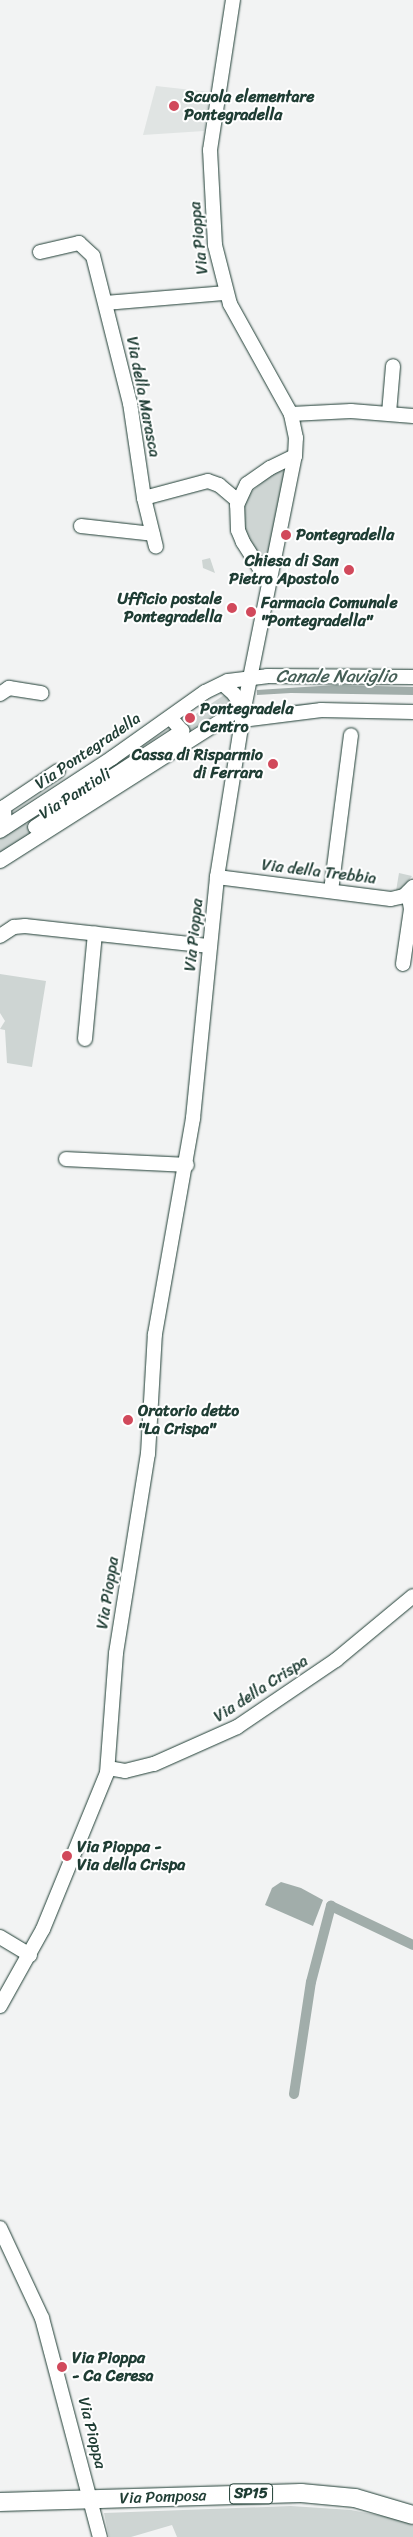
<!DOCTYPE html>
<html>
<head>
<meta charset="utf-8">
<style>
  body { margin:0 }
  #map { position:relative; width:413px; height:2537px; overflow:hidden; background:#f2f3f3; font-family:Sriracha,sans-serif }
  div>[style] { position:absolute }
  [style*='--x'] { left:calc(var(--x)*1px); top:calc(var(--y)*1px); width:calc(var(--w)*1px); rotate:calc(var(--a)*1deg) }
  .built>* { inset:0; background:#e0e4e3 }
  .green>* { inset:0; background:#ced5d3 }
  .water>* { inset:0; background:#a1adaa }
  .canal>* { height:10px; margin:-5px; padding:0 5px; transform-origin:5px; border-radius:5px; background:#a1adaa }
  .roads { filter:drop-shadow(0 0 1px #1f3d34) drop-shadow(0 0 1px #1f3d34) }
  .minor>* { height:14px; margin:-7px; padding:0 7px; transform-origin:7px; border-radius:7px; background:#fff }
  .major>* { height:18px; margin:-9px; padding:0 9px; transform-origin:9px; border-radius:9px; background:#fff }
  .dots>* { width:14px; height:14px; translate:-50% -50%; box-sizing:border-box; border:2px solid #fff; border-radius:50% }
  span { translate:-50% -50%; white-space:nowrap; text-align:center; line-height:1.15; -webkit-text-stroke:4px #fff; paint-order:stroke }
  .shield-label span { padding:1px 4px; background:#fff; border:1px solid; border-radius:4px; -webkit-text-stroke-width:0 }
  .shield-label { font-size:15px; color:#1f3d34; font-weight:700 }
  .poi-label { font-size:16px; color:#1f3d34; font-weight:700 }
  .left { translate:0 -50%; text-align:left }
  .right { translate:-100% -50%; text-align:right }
  .street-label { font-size:16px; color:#1f3d34 }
  .water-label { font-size:18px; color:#465f57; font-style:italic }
</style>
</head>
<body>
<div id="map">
  <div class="built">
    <div style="clip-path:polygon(156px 86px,210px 92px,204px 131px,143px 135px)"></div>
  </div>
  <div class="green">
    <div style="clip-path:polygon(277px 470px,286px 472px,270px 553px,261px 557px,249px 542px,241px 520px,245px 502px,251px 492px)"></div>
    <div style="clip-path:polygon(210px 558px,215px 573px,203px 568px,202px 560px)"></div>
    <div style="clip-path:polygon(227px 693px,230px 704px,188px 732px,181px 724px)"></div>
    <div style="clip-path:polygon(318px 703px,413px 705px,413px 709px,244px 717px,249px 707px)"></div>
    <div style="clip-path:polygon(24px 820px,32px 833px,0 854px,0 836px)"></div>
    <div style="clip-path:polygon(399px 873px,412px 876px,403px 888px,396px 891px)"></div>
    <div style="clip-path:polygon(0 974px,46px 981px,32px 1067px,7px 1063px,5px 1030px,0 1029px,5px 1021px,0 1013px)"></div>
    <div style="clip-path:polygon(291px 2506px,351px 2510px,403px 2520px,413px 2525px,413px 2537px,177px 2537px,172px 2525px,131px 2537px,109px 2537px,104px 2513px)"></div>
  </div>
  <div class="water">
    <div style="clip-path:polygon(336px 685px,413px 687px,413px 695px,291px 693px,257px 695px,257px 690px)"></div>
    <div style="clip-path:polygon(281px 1882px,301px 1888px,323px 1900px,313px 1926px,265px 1905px,272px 1888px)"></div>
  </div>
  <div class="canal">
    <div style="--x:294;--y:2094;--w:113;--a:-81.4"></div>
    <div style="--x:311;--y:1982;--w:79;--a:-75.3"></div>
    <div style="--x:331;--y:1906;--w:91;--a:25.4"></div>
  </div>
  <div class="roads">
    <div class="minor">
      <div style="--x:40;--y:252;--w:40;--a:-13"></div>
      <div style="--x:79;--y:243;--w:19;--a:43"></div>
      <div style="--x:93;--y:256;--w:152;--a:75.9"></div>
      <div style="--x:130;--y:403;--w:96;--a:81.6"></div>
      <div style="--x:144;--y:498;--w:50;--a:76.2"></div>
      <div style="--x:106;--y:303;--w:120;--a:-4.8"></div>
      <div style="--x:389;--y:413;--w:47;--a:-85.1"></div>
      <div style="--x:291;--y:414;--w:60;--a:-2.9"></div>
      <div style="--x:351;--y:411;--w:62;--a:4.6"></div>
      <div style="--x:144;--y:498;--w:66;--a:-14.9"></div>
      <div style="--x:208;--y:481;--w:12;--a:20"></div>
      <div style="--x:219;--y:485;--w:25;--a:40"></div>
      <div style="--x:81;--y:526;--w:72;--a:6.3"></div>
      <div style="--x:269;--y:583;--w:49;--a:-122.4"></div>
      <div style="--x:243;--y:542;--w:13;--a:-113"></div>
      <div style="--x:238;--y:530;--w:25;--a:-92"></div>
      <div style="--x:237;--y:505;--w:23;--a:-65"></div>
      <div style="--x:247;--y:484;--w:28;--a:-35"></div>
      <div style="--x:270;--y:468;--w:28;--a:-26"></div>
      <div style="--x:223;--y:684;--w:15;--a:42"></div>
      <div style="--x:234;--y:694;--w:19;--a:58"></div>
      <div style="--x:0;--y:694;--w:11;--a:-34"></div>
      <div style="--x:9;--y:688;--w:33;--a:9"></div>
      <div style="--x:242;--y:720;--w:80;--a:-7.2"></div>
      <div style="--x:321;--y:710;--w:92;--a:1.2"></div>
      <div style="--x:5;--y:827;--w:20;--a:-93"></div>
      <div style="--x:4;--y:807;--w:65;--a:-33.7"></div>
      <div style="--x:35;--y:827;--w:176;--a:-33.1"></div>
      <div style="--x:182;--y:731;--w:18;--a:-131"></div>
      <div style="--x:0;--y:831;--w:134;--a:-33.1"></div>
      <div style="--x:112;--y:758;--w:114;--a:-35.4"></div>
      <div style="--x:205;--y:692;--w:25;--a:-26"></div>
      <div style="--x:228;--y:681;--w:39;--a:-7"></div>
      <div style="--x:267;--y:676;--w:146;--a:0.4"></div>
      <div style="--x:0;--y:861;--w:276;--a:-32.4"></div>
      <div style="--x:233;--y:713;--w:11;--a:-15"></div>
      <div style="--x:217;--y:877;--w:175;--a:7.2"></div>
      <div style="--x:391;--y:899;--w:13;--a:-13"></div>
      <div style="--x:404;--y:896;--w:13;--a:-45"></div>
      <div style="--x:331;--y:891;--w:157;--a:-82.7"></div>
      <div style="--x:0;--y:936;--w:17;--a:-33"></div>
      <div style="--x:14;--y:927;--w:11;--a:-5"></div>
      <div style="--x:25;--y:926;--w:186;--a:6.2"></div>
      <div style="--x:403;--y:964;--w:56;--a:-81.7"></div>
      <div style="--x:411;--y:909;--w:17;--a:-100"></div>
      <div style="--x:85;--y:1039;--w:106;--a:-84.6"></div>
      <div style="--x:66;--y:1159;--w:121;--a:2.8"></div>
      <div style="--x:108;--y:1768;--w:17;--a:10"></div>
      <div style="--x:125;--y:1771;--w:30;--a:-14"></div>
      <div style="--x:154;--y:1764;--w:91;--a:-24"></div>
      <div style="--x:237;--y:1727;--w:120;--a:-34.1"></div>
      <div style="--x:336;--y:1660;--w:100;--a:-39.7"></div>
      <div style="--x:0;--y:1937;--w:35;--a:31"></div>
      <div style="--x:0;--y:2006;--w:88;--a:-60.8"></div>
      <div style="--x:43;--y:1929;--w:169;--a:-67.7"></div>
      <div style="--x:107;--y:1773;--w:120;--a:-85.7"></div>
      <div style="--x:116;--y:1653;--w:202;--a:-80.9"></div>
      <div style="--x:148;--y:1454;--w:120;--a:-86.7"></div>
      <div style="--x:155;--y:1334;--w:219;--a:-80"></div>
      <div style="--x:193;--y:1118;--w:242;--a:-84.3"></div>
      <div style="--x:217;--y:877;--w:176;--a:-80.9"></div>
      <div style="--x:245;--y:703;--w:252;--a:-78.6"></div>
      <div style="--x:295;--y:456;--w:18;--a:-87"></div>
      <div style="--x:296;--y:438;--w:25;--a:-102"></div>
      <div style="--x:291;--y:414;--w:126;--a:-119"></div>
      <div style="--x:230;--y:304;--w:61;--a:-104.3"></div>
      <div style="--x:215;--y:245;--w:95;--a:-93"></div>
      <div style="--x:210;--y:150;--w:152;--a:-81.3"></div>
      <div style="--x:0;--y:2228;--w:99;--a:65"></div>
      <div style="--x:42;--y:2318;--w:227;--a:75.2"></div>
    </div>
    <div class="major">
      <div style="--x:0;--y:2502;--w:301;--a:-1.7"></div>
      <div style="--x:301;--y:2493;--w:54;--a:5.3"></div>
      <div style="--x:355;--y:2498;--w:60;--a:16.3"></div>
    </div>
  </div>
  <div class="dots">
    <div style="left:174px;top:106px;background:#d1495b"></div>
    <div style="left:286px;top:535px;background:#d1495b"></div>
    <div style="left:349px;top:570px;background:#d1495b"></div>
    <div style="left:232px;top:608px;background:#d1495b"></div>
    <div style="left:251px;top:612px;background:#d1495b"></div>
    <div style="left:190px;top:718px;background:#d1495b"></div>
    <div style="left:273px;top:764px;background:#d1495b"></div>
    <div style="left:128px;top:1420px;background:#d1495b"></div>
    <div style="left:67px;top:1856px;background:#d1495b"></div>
    <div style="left:62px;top:2367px;background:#d1495b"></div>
  </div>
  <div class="shield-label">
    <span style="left:251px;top:2494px">SP15</span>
  </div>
  <div class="poi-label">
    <span class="left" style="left:184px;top:106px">Scuola elementare<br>Pontegradella</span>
    <span class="left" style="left:296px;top:535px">Pontegradella</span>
    <span class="right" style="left:339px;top:570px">Chiesa di San<br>Pietro Apostolo</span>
    <span class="right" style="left:222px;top:608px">Ufficio postale<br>Pontegradella</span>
    <span class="left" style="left:261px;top:612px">Farmacia Comunale<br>"Pontegradella"</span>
    <span class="left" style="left:200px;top:718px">Pontegradela<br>Centro</span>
    <span class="right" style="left:263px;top:764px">Cassa di Risparmio<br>di Ferrara</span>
    <span class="left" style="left:138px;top:1420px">Oratorio detto<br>"La Crispa"</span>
    <span class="left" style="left:77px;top:1856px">Via Pioppa -<br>Via della Crispa</span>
    <span class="left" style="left:72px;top:2367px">Via Pioppa<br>- Ca Ceresa</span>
  </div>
  <div class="street-label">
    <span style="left:199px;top:238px;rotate:-96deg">Via Pioppa</span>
    <span style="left:143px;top:397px;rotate:79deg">Via della Marasca</span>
    <span style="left:88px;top:751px;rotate:-34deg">Via Pontegradella</span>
    <span style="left:75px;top:794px;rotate:-32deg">Via Pantioli</span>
    <span style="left:319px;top:872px;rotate:7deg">Via della Trebbia</span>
    <span style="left:194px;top:935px;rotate:-84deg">Via Pioppa</span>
    <span style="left:108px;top:1593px;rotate:-81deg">Via Pioppa</span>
    <span style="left:261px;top:1689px;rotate:-33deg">Via della Crispa</span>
    <span style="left:92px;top:2433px;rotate:76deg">Via Pioppa</span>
    <span style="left:163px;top:2497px;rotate:-2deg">Via Pomposa</span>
  </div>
  <div class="water-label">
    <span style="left:336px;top:676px">Canale Naviglio</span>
  </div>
</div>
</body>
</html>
